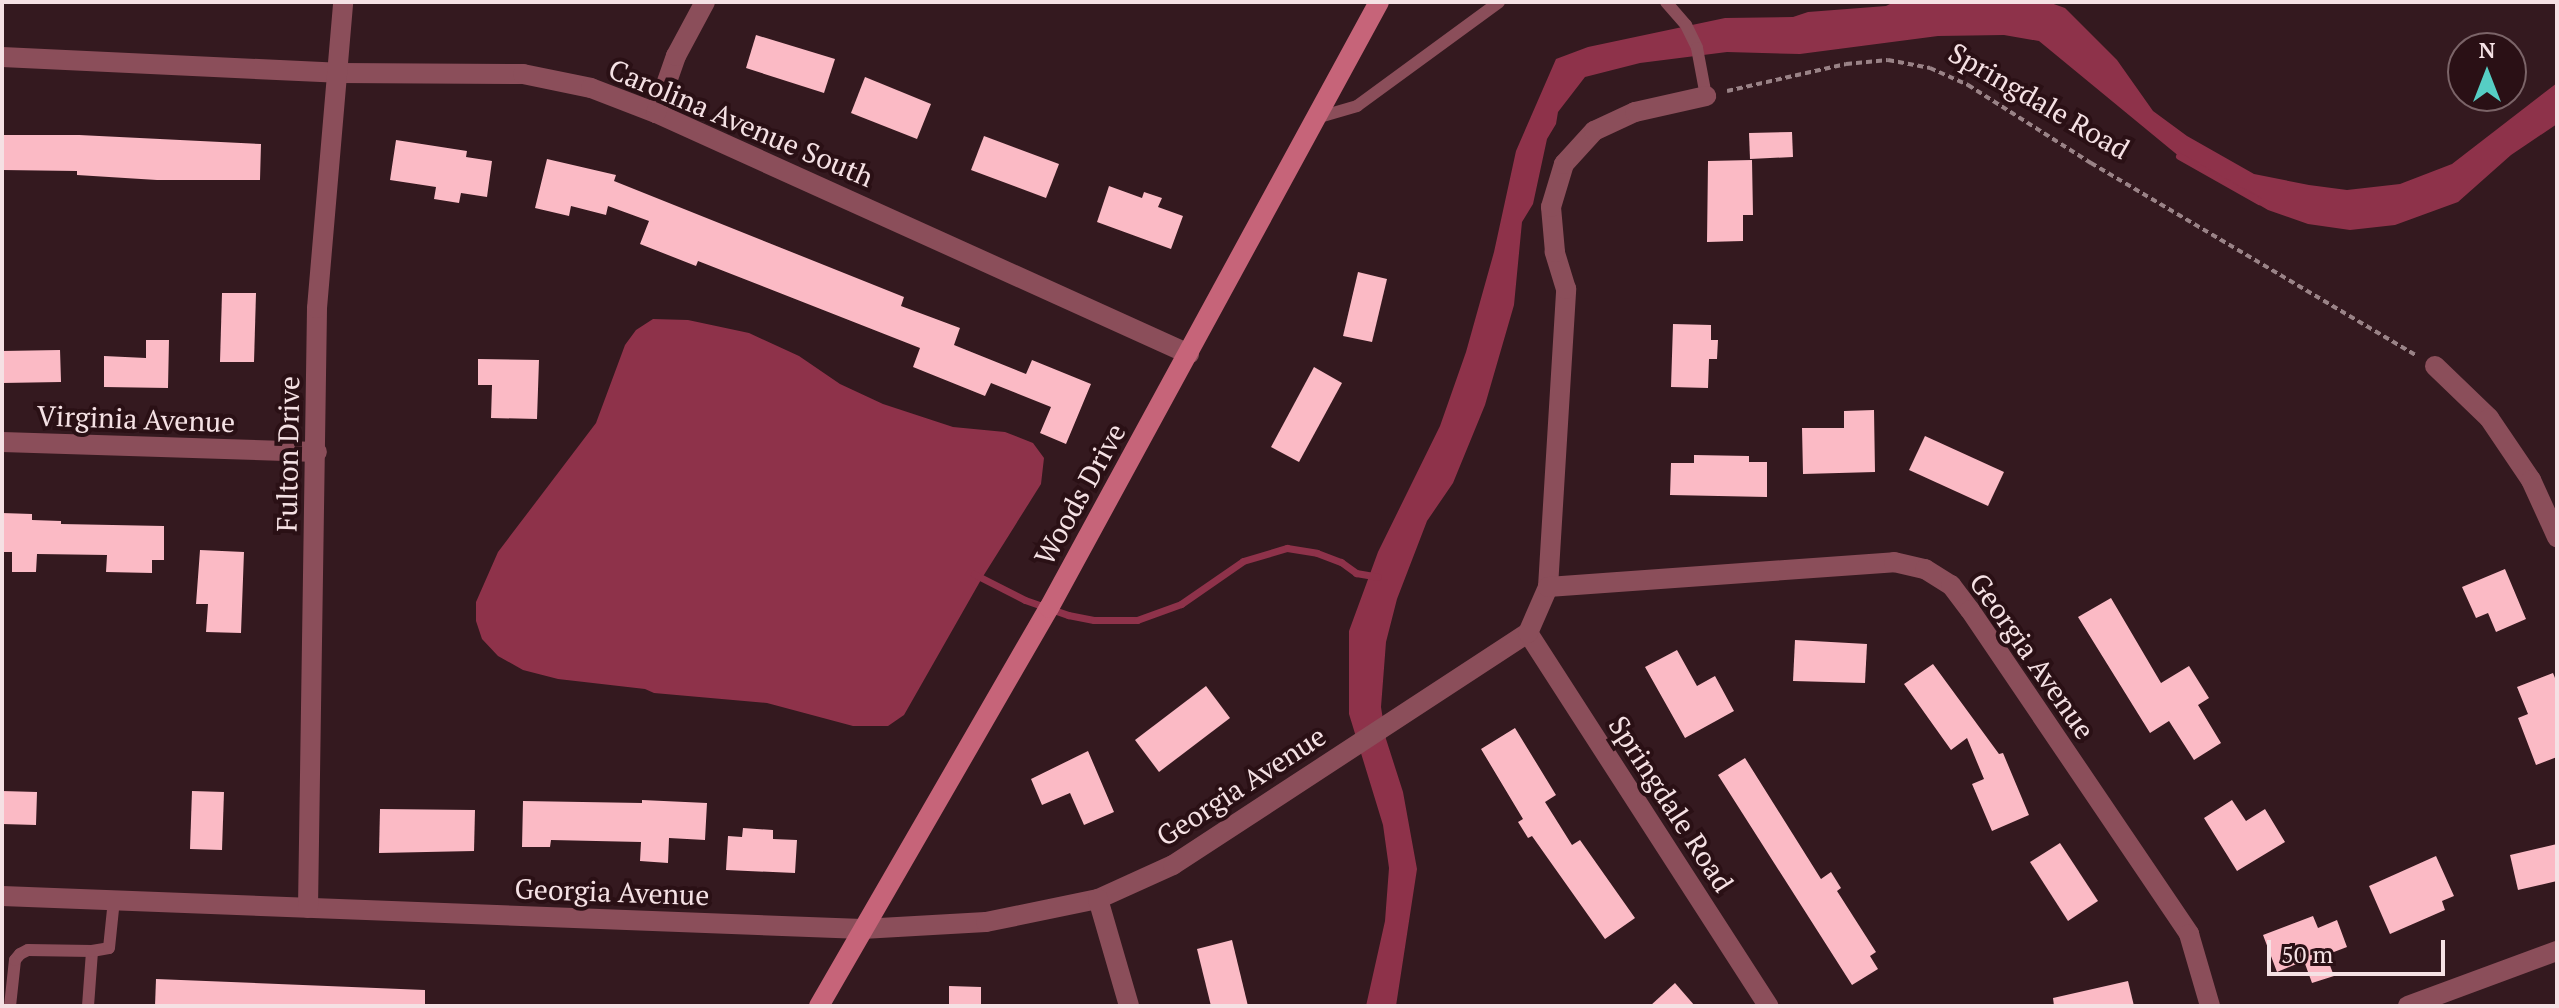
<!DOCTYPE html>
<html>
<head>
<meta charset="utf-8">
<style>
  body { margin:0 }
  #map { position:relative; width:2559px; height:1008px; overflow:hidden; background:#34191f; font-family:"PT Serif",serif }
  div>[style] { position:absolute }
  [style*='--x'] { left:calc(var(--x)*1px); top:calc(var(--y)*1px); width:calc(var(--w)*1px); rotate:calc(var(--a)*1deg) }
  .water>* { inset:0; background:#8e324a }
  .stream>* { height:7px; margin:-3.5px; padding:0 3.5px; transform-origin:3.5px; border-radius:3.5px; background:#8e324a }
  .building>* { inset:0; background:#fbbac5 }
  .path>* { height:4px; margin-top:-2px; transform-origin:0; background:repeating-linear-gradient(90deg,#9a8387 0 6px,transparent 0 10px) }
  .lane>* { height:12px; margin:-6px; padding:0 6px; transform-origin:6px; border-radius:6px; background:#8b4e5a }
  .street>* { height:20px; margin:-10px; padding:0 10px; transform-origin:10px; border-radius:10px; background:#8b4e5a }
  .secondary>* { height:20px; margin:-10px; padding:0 10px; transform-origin:10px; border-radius:10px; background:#c66479 }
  span { translate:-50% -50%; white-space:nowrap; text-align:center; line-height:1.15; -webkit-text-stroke:8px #2a1015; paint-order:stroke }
  .street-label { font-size:28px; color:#f5e1e4 }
  .frame { position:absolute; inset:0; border:4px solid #f5e1e4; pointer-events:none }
  .north { position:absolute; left:2447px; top:32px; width:80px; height:80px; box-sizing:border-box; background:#2a1015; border:2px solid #7b6468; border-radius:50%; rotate:0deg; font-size:22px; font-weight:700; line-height:32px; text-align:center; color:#f5e1e4 }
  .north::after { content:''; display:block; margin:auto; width:28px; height:36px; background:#56cec4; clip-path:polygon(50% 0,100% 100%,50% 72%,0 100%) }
  .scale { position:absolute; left:2267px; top:940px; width:178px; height:36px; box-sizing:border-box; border:4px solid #f5e1e4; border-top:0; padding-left:10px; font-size:24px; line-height:28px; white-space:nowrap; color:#f5e1e4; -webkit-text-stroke:6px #2a1015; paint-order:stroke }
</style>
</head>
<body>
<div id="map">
  <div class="water">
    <div style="clip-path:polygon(1894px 2px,2048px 2px,2065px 8px,2117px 60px,2153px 111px,2187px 136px,2254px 174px,2309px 185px,2347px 190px,2400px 184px,2452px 164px,2557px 83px,2557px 124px,2511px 155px,2458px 202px,2395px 225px,2350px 230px,2308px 224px,2268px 210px,2186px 162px,2039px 41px,2004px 35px,1938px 36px,1800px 54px,1727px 52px,1640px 63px,1585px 77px,1558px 112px,1556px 124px,1547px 139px,1533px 204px,1522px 222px,1514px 305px,1485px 405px,1453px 483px,1427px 521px,1397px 599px,1386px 642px,1381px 707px,1386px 739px,1403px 792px,1417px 869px,1396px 1006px,1366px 1006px,1385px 921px,1389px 868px,1383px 825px,1349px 714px,1349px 631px,1378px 552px,1440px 426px,1466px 352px,1494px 252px,1516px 151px,1556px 59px,1588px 47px,1725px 18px,1793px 17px,1808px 12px,1886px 6px)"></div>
    <div style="clip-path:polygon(653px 319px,688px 320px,749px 333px,799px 356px,840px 384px,883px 404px,953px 427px,1005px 432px,1033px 443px,1044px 458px,1041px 484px,982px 578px,904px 715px,888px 726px,853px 726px,767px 703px,654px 693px,645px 689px,558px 679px,523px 670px,498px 656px,482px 639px,476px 621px,476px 602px,498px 552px,596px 423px,625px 345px,636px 330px)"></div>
  </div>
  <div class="stream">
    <div style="--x:2179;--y:156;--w:92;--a:29.4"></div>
    <div style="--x:974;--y:574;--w:57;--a:27"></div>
    <div style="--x:1025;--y:600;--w:46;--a:19.2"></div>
    <div style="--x:1068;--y:615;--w:26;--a:11"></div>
    <div style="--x:1094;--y:620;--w:43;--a:0"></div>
    <div style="--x:1137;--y:620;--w:47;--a:-20"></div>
    <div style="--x:1181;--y:604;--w:75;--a:-34.7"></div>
    <div style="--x:1243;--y:561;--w:46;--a:-16.5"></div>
    <div style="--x:1287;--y:548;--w:30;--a:9"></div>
    <div style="--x:1317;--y:553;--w:26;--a:21"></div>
    <div style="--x:1341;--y:562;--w:19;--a:36"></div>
    <div style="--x:1356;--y:573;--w:22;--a:10"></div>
  </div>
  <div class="building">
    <div style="clip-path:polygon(756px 35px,835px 59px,824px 93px,746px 68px)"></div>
    <div style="clip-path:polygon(865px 77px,931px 104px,917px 139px,851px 113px)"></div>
    <div style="clip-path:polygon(1792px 132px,1793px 157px,1750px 159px,1749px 133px)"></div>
    <div style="clip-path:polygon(2px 135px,79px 135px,261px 144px,260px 180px,157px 180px,77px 175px,77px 171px,2px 170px)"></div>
    <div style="clip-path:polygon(984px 136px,1059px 164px,1046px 198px,971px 170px)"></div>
    <div style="clip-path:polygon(396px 140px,467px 151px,466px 157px,492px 161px,487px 197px,461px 193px,459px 203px,434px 199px,436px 187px,390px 180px)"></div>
    <div style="clip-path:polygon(547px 159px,616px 175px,614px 181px,904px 297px,901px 306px,960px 328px,954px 345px,1026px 374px,1032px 360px,1091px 384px,1066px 444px,1040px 433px,1051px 407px,991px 383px,985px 396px,913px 367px,920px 348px,698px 261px,696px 266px,640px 244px,649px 221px,608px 206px,606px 215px,571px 206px,569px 216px,535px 208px)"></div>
    <div style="clip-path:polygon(1752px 160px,1753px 215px,1743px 215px,1743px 241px,1707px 242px,1708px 161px)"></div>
    <div style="clip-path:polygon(1109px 186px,1142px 198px,1144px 192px,1162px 198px,1158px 207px,1183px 216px,1171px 249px,1097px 222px)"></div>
    <div style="clip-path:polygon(1358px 272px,1387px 279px,1372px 342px,1343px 336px)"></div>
    <div style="clip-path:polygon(222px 293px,256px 293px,254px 362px,220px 362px)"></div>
    <div style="clip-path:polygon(1673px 324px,1711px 325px,1711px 340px,1718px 340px,1717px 359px,1709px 359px,1708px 388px,1671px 387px)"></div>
    <div style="clip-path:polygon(146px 340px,169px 340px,168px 388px,104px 387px,104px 356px,146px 358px)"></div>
    <div style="clip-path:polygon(60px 350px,61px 382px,2px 383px,2px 351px)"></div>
    <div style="clip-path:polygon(478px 359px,539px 360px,537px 419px,491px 418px,492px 385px,478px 385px)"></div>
    <div style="clip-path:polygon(1314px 367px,1342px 383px,1299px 462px,1271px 447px)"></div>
    <div style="clip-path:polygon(1874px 410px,1875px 472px,1803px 474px,1802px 428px,1844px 428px,1844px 411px)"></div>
    <div style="clip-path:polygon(1925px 436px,2004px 472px,1988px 506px,1909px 470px)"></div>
    <div style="clip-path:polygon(1694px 455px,1749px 456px,1749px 462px,1767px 462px,1767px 497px,1670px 495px,1671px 463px,1694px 463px)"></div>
    <div style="clip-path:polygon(2px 513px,32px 514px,32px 520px,61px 521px,61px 524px,164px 526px,164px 560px,152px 560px,152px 573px,106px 572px,107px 555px,37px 554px,36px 572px,12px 572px,12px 552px,2px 552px)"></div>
    <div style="clip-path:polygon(200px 550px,244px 552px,241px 633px,206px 632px,208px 604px,196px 604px)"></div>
    <div style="clip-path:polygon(2505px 569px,2526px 619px,2496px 632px,2488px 613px,2476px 618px,2462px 587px)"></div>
    <div style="clip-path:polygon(2111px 598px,2161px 683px,2189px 666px,2209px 698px,2198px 705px,2221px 743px,2194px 760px,2169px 721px,2150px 733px,2078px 617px)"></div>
    <div style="clip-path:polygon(1795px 640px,1867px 644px,1865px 683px,1793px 681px)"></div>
    <div style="clip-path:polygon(1677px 650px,1697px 686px,1715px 676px,1734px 711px,1685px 738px,1645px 667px)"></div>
    <div style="clip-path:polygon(1933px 664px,1999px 754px,2003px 753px,2029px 815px,1992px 831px,1972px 784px,1984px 779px,1967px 738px,1951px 750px,1904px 684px)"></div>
    <div style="clip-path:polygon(2553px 673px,2557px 683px,2557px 757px,2536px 765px,2518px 718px,2528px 714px,2517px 687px)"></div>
    <div style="clip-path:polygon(1206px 686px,1230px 718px,1159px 772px,1135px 740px)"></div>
    <div style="clip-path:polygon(1515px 728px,1556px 795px,1545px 802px,1572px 845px,1580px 840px,1635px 918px,1605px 939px,1532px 836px,1528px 838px,1518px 822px,1523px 819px,1481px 749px)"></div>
    <div style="clip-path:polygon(1088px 751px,1114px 812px,1084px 825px,1070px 793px,1042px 805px,1031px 779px)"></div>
    <div style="clip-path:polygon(1745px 758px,1821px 879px,1831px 872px,1841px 888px,1837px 891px,1876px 952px,1870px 956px,1878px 969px,1852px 985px,1718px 775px)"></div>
    <div style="clip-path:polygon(2px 791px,37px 792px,36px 825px,2px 824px)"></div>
    <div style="clip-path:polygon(192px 791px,224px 792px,222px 850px,190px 849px)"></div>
    <div style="clip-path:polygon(642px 800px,707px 803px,705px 840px,669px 838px,668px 863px,640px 861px,641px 842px,551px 840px,550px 847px,522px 847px,523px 801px,642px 803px)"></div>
    <div style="clip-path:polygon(2232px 800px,2246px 821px,2265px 809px,2285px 842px,2237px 871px,2204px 818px)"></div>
    <div style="clip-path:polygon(380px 809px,475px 810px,474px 851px,379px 853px)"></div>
    <div style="clip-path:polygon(743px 828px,773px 830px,773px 839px,797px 840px,795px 873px,726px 870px,728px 836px,742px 837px)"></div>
    <div style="clip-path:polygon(2060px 843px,2098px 901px,2068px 921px,2030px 862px)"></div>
    <div style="clip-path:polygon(2557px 844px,2557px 881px,2518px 890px,2510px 855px)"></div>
    <div style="clip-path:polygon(2436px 856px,2454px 896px,2442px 901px,2445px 910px,2390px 934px,2369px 886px)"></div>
    <div style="clip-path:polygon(2313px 916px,2318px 928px,2337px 920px,2347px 947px,2326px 955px,2334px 976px,2312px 983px,2304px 961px,2277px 972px,2263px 935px)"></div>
    <div style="clip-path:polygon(1232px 940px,1248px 1006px,1211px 1006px,1197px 949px)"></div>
    <div style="clip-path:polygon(156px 979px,425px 990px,425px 1006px,155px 1006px)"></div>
    <div style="clip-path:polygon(2128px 981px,2134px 1006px,2054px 1006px,2053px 998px)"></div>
    <div style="clip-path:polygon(1675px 983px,1695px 1006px,1650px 1006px)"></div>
    <div style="clip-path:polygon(949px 986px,981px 987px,981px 1006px,949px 1006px)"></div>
  </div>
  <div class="path">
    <div style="--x:1727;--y:91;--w:122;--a:-12.8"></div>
    <div style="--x:1846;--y:64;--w:42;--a:-5.4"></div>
    <div style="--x:1888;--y:60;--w:43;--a:10.8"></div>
    <div style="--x:1930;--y:68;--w:42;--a:24.1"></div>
    <div style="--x:1968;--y:85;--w:146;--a:32.4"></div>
    <div style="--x:2091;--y:163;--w:377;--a:30.6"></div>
  </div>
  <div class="lane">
    <div style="--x:1666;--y:2;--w:30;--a:49"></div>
    <div style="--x:1686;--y:25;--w:25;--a:64"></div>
    <div style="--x:1697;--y:48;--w:49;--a:79.4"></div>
    <div style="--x:1316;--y:118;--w:43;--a:-16.3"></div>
    <div style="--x:1357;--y:106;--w:176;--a:-36.2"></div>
    <div style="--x:10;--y:1006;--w:46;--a:-83.8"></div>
    <div style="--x:15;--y:960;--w:8;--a:-50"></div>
    <div style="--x:20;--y:954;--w:9;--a:-27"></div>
    <div style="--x:28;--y:950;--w:64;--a:0.9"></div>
    <div style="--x:88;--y:1006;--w:55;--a:-85.8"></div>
    <div style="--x:92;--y:951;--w:17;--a:-10"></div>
    <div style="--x:109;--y:948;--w:48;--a:-84.1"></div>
  </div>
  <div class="street">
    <div style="--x:2;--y:57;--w:336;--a:2.7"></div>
    <div style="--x:338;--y:73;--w:185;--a:0.3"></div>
    <div style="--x:523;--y:74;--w:69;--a:11.6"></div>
    <div style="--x:591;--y:88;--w:70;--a:21"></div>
    <div style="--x:656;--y:113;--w:585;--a:24.33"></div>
    <div style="--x:656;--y:113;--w:60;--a:-70.7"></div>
    <div style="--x:676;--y:56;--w:61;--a:-61.8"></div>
    <div style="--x:2435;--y:366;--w:75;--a:43.9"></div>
    <div style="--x:2489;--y:418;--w:75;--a:55.9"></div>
    <div style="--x:2531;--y:480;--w:63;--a:65.5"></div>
    <div style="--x:2;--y:442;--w:315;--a:1.8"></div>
    <div style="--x:1548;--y:587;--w:299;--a:-86.5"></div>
    <div style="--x:1566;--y:289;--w:39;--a:-107"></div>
    <div style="--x:1555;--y:252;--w:45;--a:-95.1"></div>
    <div style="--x:1551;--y:207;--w:45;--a:-73.2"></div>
    <div style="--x:1564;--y:164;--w:45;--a:-47.7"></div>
    <div style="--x:1594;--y:131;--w:45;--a:-24.9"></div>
    <div style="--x:1635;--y:112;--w:73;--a:-12.7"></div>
    <div style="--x:1528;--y:633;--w:444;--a:57.2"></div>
    <div style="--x:2;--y:896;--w:861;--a:2.2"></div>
    <div style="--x:862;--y:929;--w:124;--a:-3.2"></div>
    <div style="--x:986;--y:922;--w:114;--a:-11.6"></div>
    <div style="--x:1098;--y:899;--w:82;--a:-24.4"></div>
    <div style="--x:1173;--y:865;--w:424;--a:-33.2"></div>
    <div style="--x:1528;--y:633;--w:50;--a:-66.5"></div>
    <div style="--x:1548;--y:587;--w:347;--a:-4.1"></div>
    <div style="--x:1894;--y:562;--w:32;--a:13"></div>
    <div style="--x:1925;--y:569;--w:31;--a:32"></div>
    <div style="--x:1951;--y:585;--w:31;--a:53"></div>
    <div style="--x:1970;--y:610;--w:391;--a:55.9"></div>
    <div style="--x:2189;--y:934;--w:75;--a:73.7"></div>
    <div style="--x:1098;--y:899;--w:111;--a:73.8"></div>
    <div style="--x:308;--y:908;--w:600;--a:-89.14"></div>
    <div style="--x:317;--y:308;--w:307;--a:-85.1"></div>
    <div style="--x:2408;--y:1006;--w:159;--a:-20.3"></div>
  </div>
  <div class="secondary">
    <div style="--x:819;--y:1006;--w:460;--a:-60"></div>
    <div style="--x:1049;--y:608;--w:690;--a:-61.43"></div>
  </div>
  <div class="street-label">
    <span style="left:2039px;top:101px;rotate:30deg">Springdale Road</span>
    <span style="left:741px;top:123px;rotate:23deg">Carolina Avenue South</span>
    <span style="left:136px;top:419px;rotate:2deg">Virginia Avenue</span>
    <span style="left:288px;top:454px;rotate:-89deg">Fulton Drive</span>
    <span style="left:1080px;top:494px;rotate:-61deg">Woods Drive</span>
    <span style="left:2032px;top:656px;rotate:55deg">Georgia Avenue</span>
    <span style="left:1241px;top:786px;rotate:-33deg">Georgia Avenue</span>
    <span style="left:1671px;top:804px;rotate:57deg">Springdale Road</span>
    <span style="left:612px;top:892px;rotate:2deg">Georgia Avenue</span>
  </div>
  <div class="frame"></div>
  <div class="north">N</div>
  <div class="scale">50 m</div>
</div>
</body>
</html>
